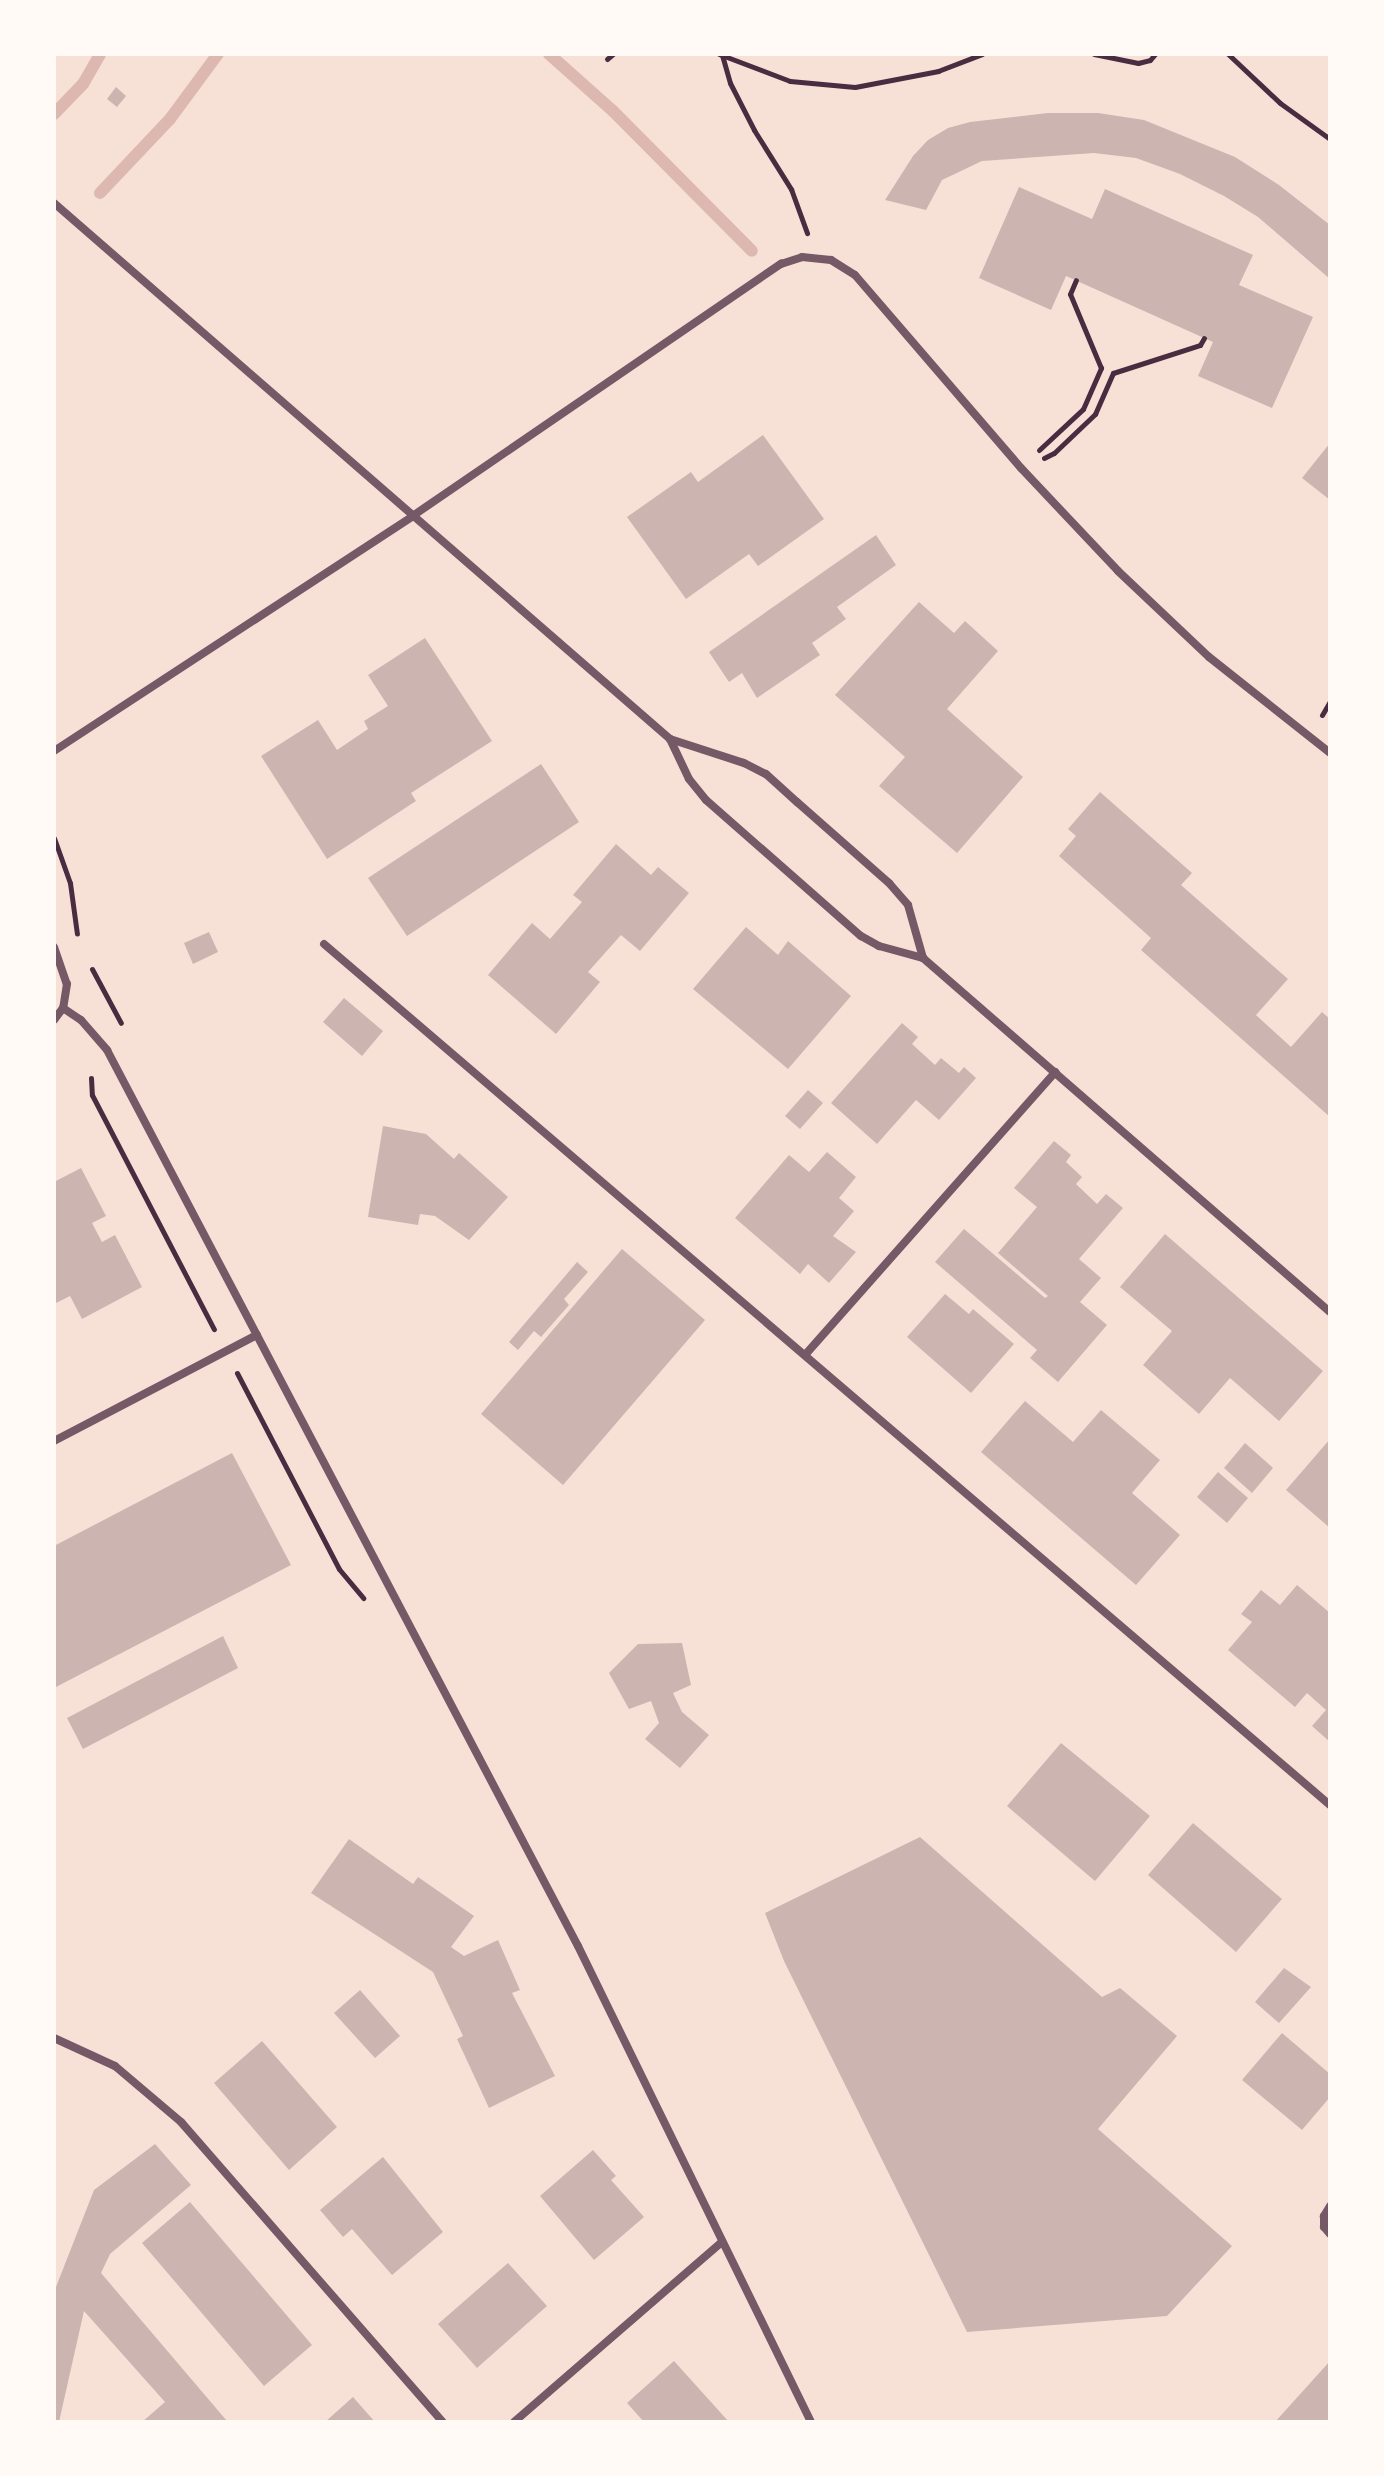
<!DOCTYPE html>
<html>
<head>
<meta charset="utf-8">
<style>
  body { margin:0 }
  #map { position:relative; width:1384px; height:2476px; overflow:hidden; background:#f7e1d7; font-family:Montserrat,sans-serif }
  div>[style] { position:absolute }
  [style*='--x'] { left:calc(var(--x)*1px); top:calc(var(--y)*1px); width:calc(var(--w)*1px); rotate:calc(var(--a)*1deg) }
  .stream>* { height:12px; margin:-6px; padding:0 6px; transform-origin:6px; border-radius:6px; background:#dcb8b0 }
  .building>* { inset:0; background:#ccb4b1 }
  .path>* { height:5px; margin:-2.5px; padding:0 2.5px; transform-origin:2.5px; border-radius:2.5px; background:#4a2c40 }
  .minor>* { height:8px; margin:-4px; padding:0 4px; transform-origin:4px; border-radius:4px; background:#755966 }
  span { translate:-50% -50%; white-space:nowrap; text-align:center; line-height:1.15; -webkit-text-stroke:7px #fffaf5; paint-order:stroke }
  .frame { position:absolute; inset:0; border:56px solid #fffaf5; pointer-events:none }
</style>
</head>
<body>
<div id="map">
  <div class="stream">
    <div style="--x:549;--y:54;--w:86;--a:41.7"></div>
    <div style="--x:613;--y:111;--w:197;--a:45.2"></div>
    <div style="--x:54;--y:114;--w:42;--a:-46"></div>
    <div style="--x:83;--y:84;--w:34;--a:-60"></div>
    <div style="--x:100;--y:193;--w:102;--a:-46.6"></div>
    <div style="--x:170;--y:119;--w:81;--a:-53.6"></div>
  </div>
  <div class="building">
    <div style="clip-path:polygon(116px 87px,126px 96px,117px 107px,107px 99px)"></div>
    <div style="clip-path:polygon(1048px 113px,1098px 113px,1144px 120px,1235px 157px,1279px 185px,1330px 225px,1330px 279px,1258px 217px,1224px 196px,1180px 174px,1136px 158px,1094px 153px,982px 161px,942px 180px,926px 210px,885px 200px,913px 156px,928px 140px,948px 128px,970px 122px)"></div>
    <div style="clip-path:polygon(1019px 187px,1092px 219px,1105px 189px,1253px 255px,1239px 285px,1313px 317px,1272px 408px,1198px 376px,1213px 342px,1066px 276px,1051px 310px,979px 278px)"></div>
    <div style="clip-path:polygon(763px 435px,824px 519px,758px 566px,749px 554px,686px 599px,627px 517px,691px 472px,698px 482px)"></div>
    <div style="clip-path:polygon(1330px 443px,1330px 500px,1302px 478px)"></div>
    <div style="clip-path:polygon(876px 535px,896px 565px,837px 607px,846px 619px,812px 643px,820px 655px,757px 698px,742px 673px,729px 682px,709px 652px)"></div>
    <div style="clip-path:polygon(919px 602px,954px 633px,965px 621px,998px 651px,947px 709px,1023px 777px,957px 853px,879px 786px,905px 757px,835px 695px)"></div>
    <div style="clip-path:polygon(425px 638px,492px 741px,411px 793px,416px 801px,327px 859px,261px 756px,318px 720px,337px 750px,368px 729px,364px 721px,388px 706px,368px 675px)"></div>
    <div style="clip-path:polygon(541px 764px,579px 822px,407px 936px,368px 878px)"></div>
    <div style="clip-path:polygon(1100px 792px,1192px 873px,1181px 885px,1288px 979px,1256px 1015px,1291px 1047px,1322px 1012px,1330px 1019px,1330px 1117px,1141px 950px,1151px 938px,1059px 856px,1076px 836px,1068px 829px)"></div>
    <div style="clip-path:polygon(616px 844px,651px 875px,658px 867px,689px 893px,640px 951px,621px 935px,588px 972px,600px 982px,556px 1034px,488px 975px,532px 923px,550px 939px,582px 902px,573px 895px)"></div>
    <div style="clip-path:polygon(746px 927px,778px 955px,788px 941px,851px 996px,788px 1069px,693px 989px)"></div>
    <div style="clip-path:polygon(209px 932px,218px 952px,193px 964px,184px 943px)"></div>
    <div style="clip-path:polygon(344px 998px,383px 1031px,362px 1056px,323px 1022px)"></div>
    <div style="clip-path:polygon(902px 1023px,918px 1037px,912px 1044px,935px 1065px,941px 1058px,959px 1073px,964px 1067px,976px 1078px,939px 1120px,916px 1100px,877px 1144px,831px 1103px)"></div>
    <div style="clip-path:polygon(808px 1090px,823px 1103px,800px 1129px,785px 1116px)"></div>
    <div style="clip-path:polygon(383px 1126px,426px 1134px,454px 1159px,459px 1153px,508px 1197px,469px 1240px,435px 1216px,420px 1214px,418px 1225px,368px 1217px)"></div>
    <div style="clip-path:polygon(1054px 1141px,1071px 1155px,1066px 1162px,1082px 1177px,1076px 1184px,1097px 1204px,1106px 1194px,1123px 1208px,1079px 1259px,1101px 1278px,1080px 1302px,1107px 1325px,1058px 1382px,1030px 1358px,1037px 1350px,935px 1262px,964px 1229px,1045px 1298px,1048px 1296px,998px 1253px,1037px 1207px,1014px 1188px)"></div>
    <div style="clip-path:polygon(827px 1152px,856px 1177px,839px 1198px,854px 1211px,833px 1236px,856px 1252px,829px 1283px,808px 1264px,800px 1274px,735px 1218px,789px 1155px,809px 1172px)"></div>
    <div style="clip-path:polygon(81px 1168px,106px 1216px,92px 1223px,102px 1242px,115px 1235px,142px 1287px,82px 1319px,70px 1296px,54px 1304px,54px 1182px)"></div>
    <div style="clip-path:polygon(1165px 1234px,1323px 1371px,1279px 1421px,1230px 1378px,1199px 1414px,1143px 1365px,1172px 1331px,1120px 1287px)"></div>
    <div style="clip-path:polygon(622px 1249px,705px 1320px,563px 1485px,481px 1414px)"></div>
    <div style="clip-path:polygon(577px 1262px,588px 1272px,564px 1299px,569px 1305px,541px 1337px,534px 1331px,518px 1350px,509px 1342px)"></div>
    <div style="clip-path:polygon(945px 1294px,969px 1314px,973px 1309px,1014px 1344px,971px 1393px,907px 1337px)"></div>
    <div style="clip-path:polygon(1025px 1401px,1073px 1442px,1101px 1410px,1160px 1460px,1132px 1493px,1180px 1535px,1136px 1585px,981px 1452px)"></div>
    <div style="clip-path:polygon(1330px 1439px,1330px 1528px,1286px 1490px)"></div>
    <div style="clip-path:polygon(1245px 1443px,1273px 1468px,1252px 1493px,1224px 1468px)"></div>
    <div style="clip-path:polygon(232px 1453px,291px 1565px,54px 1688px,54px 1546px)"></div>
    <div style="clip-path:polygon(1218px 1472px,1248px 1498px,1227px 1523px,1197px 1497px)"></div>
    <div style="clip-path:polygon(1297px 1585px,1330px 1613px,1330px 1742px,1312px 1726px,1326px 1710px,1307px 1693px,1295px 1707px,1228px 1650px,1252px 1622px,1241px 1614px,1261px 1590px,1280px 1605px)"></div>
    <div style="clip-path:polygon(223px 1636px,238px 1668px,83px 1749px,67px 1718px)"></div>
    <div style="clip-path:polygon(682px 1643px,691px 1685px,673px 1693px,682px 1712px,709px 1735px,680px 1768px,645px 1739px,659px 1723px,651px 1701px,629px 1709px,609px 1673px,638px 1644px)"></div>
    <div style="clip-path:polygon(1061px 1743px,1150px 1816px,1095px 1881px,1007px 1806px)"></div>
    <div style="clip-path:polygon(1193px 1823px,1282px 1899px,1236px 1952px,1148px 1875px)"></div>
    <div style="clip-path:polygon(920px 1837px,1102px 1997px,1120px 1988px,1177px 2036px,1098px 2129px,1232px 2246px,1167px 2316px,967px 2332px,784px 1961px,765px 1913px)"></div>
    <div style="clip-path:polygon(349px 1839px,413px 1884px,418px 1877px,474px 1916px,451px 1947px,464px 1956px,498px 1940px,520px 1990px,512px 1993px,555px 2076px,489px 2108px,457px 2039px,463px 2036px,433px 1972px,311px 1893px)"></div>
    <div style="clip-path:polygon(1284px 1968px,1311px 1987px,1279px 2023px,1255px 2002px)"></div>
    <div style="clip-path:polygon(360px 1990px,400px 2036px,375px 2058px,334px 2013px)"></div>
    <div style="clip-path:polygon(1282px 2033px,1330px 2074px,1330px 2097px,1302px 2130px,1242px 2080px)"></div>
    <div style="clip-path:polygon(262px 2041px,337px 2127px,289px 2170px,214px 2083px)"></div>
    <div style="clip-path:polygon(155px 2144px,191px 2185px,110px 2254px,101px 2273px,227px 2421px,142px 2422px,165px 2402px,84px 2311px,59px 2422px,54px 2422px,54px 2292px,94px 2190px)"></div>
    <div style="clip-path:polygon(593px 2150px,616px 2176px,611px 2180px,644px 2217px,594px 2260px,540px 2196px)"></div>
    <div style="clip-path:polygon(383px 2157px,443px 2232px,392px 2275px,352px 2229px,343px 2237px,320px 2210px)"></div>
    <div style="clip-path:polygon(190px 2202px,312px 2345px,264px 2386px,142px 2243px)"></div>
    <div style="clip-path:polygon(508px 2263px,547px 2306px,477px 2368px,438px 2324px)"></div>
    <div style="clip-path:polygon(674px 2361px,729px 2422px,644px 2422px,627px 2403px)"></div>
    <div style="clip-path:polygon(1330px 2361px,1330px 2422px,1275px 2422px)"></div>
    <div style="clip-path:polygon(353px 2397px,375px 2422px,325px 2422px)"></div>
  </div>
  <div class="path">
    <div style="--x:719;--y:54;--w:76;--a:20.8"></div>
    <div style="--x:790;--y:81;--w:65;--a:5.3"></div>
    <div style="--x:855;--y:87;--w:85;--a:-10.9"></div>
    <div style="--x:938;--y:71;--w:47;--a:-21.1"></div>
    <div style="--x:1094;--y:54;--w:45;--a:11.6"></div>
    <div style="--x:1138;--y:63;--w:12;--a:-14"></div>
    <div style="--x:1150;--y:60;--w:8;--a:-50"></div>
    <div style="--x:1228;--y:54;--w:71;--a:43.3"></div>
    <div style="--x:1280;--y:103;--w:62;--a:35.8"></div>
    <div style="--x:722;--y:55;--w:29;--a:74"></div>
    <div style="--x:730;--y:83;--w:53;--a:62.9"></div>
    <div style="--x:754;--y:130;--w:70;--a:57.9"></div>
    <div style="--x:791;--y:189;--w:47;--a:70"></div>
    <div style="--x:607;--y:59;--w:8;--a:-40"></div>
    <div style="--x:1039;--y:450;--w:60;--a:-43"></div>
    <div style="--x:1083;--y:409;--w:45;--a:-66.3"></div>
    <div style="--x:1101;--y:368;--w:80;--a:-112.7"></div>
    <div style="--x:1070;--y:294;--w:15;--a:-67"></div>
    <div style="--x:1044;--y:458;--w:11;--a:-27"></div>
    <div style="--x:1054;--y:453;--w:57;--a:-43.6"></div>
    <div style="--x:1095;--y:414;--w:45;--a:-66.3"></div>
    <div style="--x:1113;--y:373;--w:91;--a:-17.8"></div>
    <div style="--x:1200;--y:345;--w:8;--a:-60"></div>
    <div style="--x:1322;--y:715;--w:16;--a:-60"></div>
    <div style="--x:54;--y:838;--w:48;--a:70.4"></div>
    <div style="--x:70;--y:883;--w:51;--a:82.2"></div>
    <div style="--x:92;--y:969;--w:61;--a:61.8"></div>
    <div style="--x:91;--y:1078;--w:17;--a:87"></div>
    <div style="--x:92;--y:1095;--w:264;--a:62.5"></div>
    <div style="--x:237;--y:1373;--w:221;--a:62.5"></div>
    <div style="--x:339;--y:1569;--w:38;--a:50"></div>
  </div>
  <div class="minor">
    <div style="--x:54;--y:203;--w:817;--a:41.03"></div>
    <div style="--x:670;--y:739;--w:78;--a:18"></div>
    <div style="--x:744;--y:763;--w:25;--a:27"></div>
    <div style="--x:766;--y:774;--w:42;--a:42.1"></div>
    <div style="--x:797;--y:802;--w:123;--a:41.4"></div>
    <div style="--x:889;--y:883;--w:29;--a:49"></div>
    <div style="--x:908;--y:905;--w:55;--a:74.2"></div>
    <div style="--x:670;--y:739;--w:44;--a:64.6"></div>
    <div style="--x:689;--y:779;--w:27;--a:51"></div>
    <div style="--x:706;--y:800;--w:206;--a:41.3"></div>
    <div style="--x:861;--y:936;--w:21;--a:29"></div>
    <div style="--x:879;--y:946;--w:46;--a:15.3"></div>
    <div style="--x:923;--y:958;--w:539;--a:41.02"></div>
    <div style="--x:54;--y:751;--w:430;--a:-33.2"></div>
    <div style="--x:414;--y:515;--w:445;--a:-34.4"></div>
    <div style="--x:781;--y:264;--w:22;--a:-18"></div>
    <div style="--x:802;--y:257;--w:29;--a:6"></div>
    <div style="--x:831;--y:260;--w:28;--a:32"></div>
    <div style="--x:855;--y:275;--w:255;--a:49.3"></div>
    <div style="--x:1021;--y:468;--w:141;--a:46.7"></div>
    <div style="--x:1118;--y:571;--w:125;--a:43.4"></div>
    <div style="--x:1209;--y:657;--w:154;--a:38.4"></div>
    <div style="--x:324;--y:944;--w:1324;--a:40.56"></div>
    <div style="--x:54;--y:947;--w:39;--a:71"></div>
    <div style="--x:67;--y:984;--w:24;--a:99"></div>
    <div style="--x:63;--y:1008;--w:15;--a:127"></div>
    <div style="--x:63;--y:1008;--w:22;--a:34"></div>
    <div style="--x:81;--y:1020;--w:40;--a:49"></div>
    <div style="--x:107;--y:1050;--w:1012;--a:62.27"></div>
    <div style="--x:578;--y:1946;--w:530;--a:63.92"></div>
    <div style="--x:805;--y:1355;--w:378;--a:-48.5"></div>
    <div style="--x:54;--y:1441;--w:229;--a:-27.6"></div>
    <div style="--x:54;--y:2038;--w:67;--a:24.7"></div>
    <div style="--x:115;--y:2066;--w:87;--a:40.3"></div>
    <div style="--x:181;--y:2122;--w:398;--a:48.9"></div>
    <div style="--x:1330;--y:2206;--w:12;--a:121"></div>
    <div style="--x:1324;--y:2216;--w:11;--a:90"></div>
    <div style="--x:1324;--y:2227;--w:9;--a:49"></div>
    <div style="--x:514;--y:2422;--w:275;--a:-40.9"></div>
  </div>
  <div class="frame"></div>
</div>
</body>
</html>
